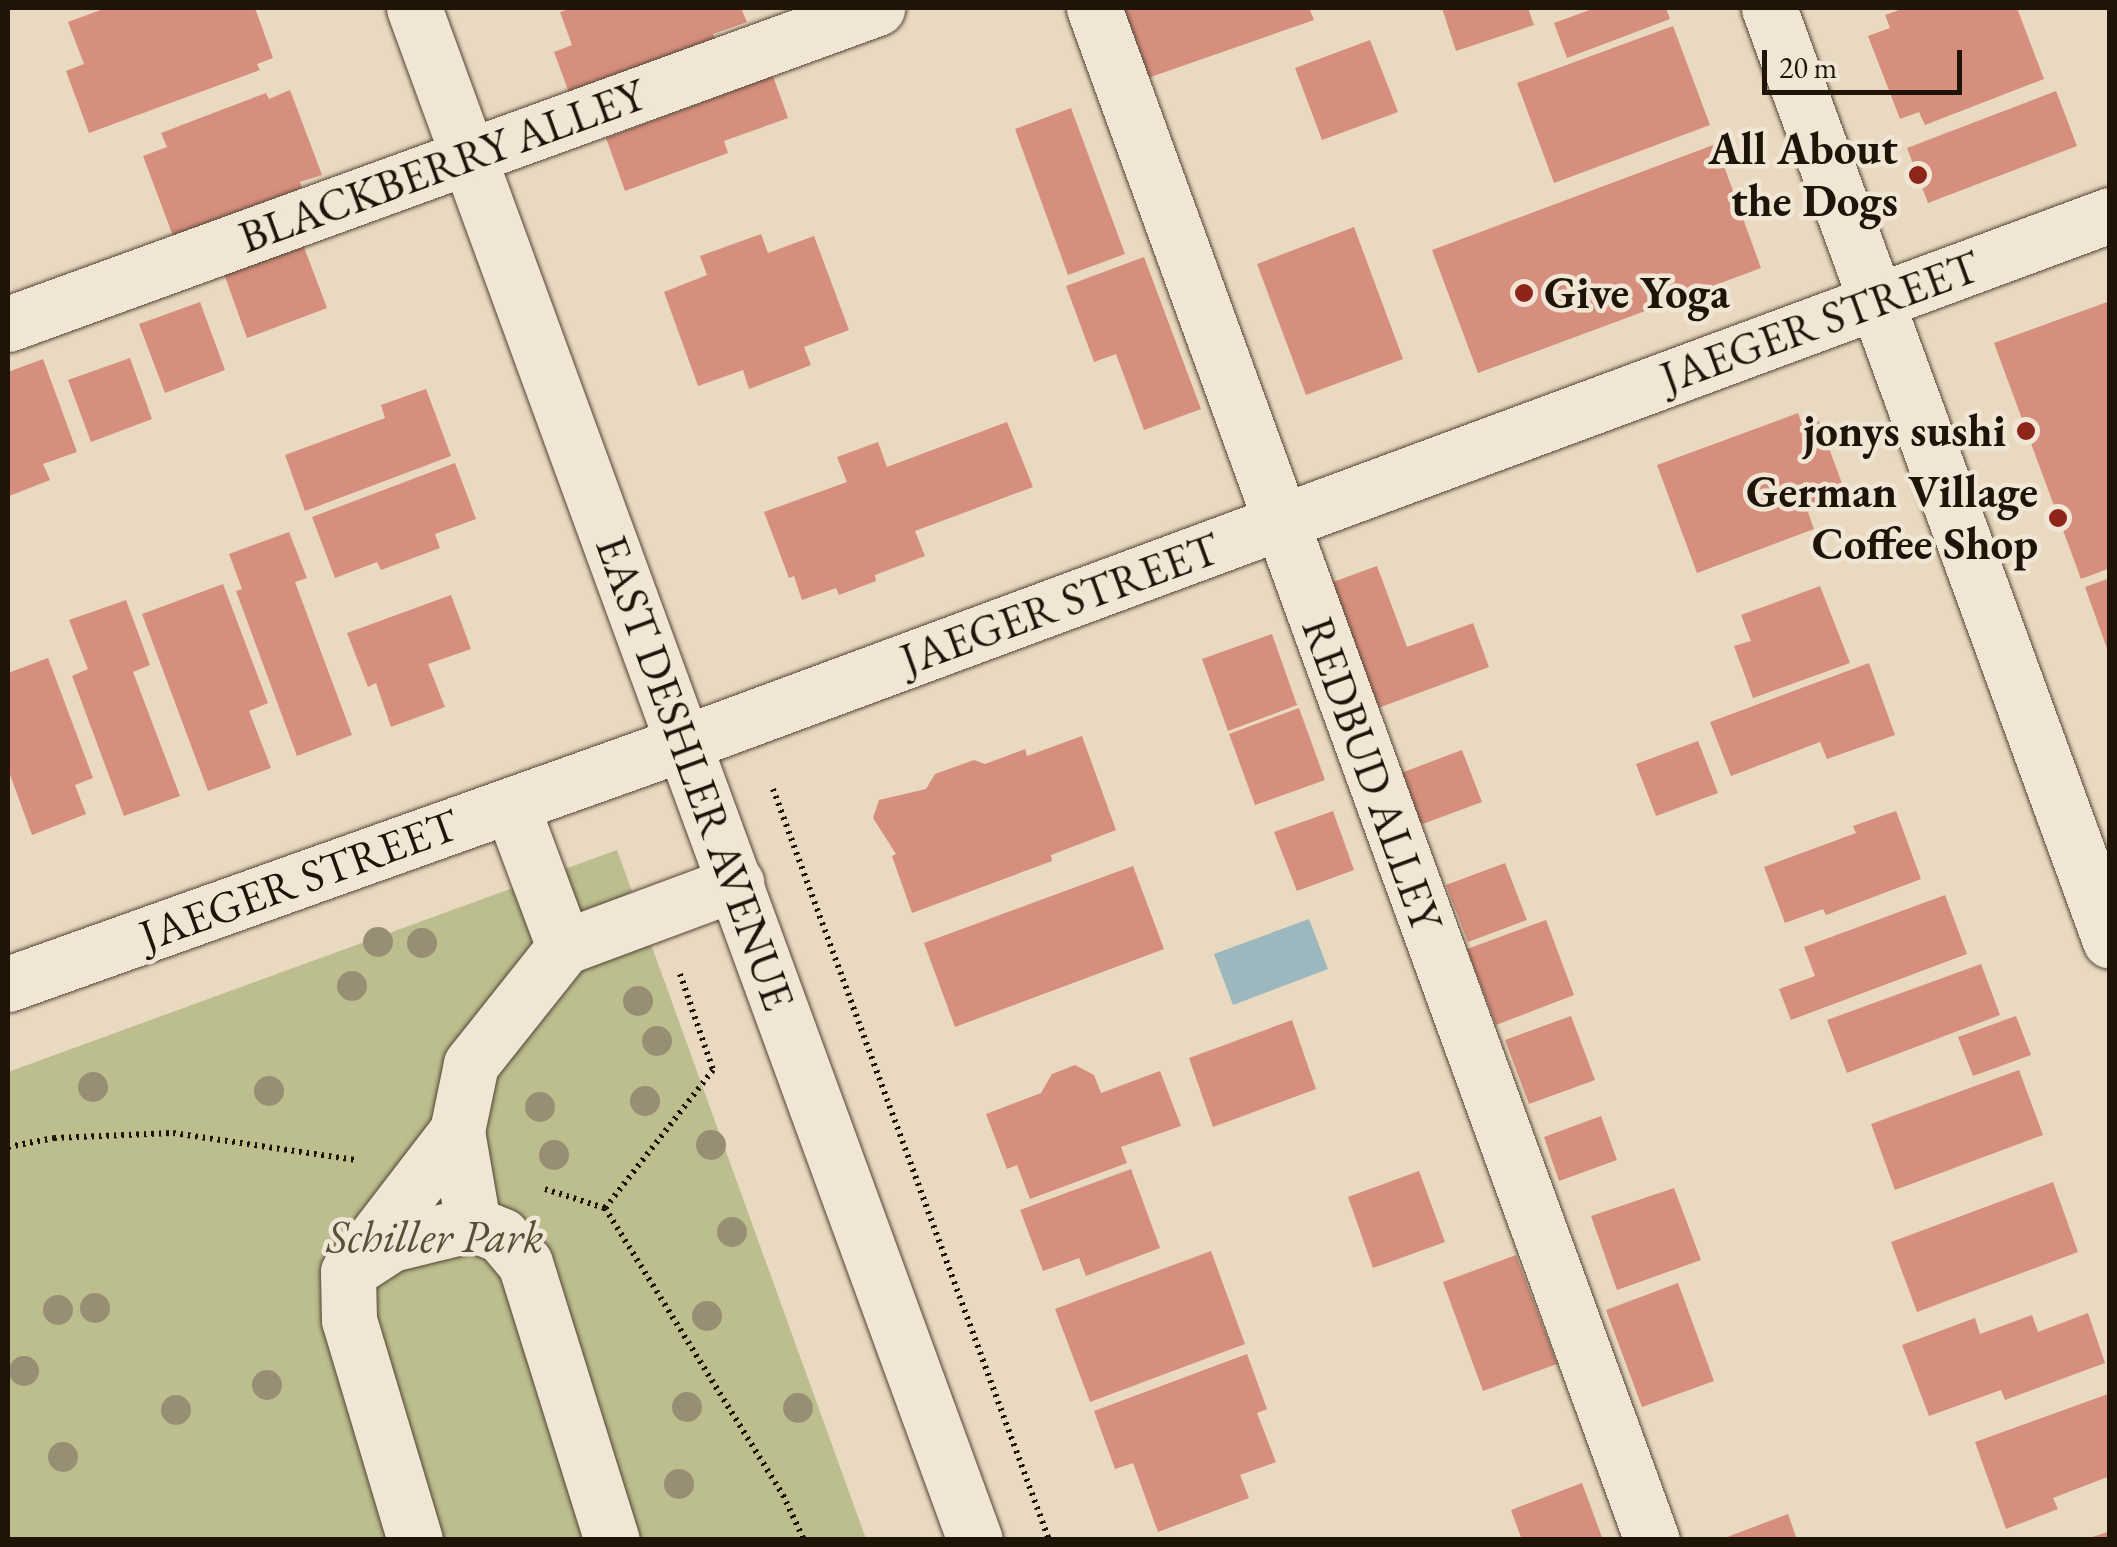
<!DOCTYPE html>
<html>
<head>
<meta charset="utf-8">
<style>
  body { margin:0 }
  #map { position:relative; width:2117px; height:1547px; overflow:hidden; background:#e9d9c0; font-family:"EB Garamond",serif }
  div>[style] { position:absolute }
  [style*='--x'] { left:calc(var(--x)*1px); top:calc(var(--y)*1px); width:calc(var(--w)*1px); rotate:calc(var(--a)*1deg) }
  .green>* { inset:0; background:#bcbe8e }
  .water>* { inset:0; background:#9db7be }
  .building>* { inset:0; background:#d68f7c }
  .path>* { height:6px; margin-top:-3px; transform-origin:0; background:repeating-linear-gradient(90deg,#1f1406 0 2.5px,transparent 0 7.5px) }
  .roads { filter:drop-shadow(0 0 2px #524534) drop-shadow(0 0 2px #524534) }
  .minor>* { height:55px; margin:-27.5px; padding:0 27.5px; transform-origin:27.5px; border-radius:27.5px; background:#f1e6d6 }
  .trees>* { width:30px; height:30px; margin:-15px; border-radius:50%; background:#988e74 }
  .dots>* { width:28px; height:28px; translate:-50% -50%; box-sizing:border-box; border:5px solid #f1e6d6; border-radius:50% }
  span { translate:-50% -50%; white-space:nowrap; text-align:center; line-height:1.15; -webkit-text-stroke:9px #f1e6d6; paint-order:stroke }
  .poi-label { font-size:45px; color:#1f1406; font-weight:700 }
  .right { translate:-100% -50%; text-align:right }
  .left { translate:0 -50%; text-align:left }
  .street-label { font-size:45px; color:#1f1406 }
  .park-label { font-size:45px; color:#565036; font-style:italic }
  .frame { position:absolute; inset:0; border:10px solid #1f1406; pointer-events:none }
  .scale { position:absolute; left:1762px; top:50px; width:200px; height:45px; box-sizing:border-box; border:5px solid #1f1406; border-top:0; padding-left:12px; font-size:30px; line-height:35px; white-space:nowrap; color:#1f1406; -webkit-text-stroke:8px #f1e6d6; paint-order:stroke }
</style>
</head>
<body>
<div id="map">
  <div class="green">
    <div style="clip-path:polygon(617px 850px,866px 1539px,8px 1540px,8px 1072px)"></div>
  </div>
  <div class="water">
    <div style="clip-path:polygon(1309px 919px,1328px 969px,1233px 1005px,1214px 954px)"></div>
  </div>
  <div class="building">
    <div style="clip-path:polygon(106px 8px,255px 8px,273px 58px,257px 64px,260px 70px,89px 133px,66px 71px,84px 64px,68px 22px)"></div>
    <div style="clip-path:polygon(573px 8px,741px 8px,747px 22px,713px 34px,717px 43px,571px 98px,554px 52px,572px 45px,560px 12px)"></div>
    <div style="clip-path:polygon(1116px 8px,1309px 8px,1314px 20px,1142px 80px)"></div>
    <div style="clip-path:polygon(1442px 8px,1528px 8px,1534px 25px,1456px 51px)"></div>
    <div style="clip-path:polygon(1595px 8px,1666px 8px,1670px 19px,1567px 58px,1554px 23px)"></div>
    <div style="clip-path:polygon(1905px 8px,2017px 8px,2044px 79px,1925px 125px,1919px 112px,1900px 119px,1868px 36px,1890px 28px,1885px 15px)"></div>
    <div style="clip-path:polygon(1673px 26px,1710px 125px,1554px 183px,1517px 83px)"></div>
    <div style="clip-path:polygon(1370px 40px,1398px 112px,1322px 140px,1295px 68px)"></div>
    <div style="clip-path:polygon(773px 76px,788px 118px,724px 141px,728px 153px,625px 191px,606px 138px)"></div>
    <div style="clip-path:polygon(290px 90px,322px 175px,300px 182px,302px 188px,173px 236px,143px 156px,167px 147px,161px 133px,266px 93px,269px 99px)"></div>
    <div style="clip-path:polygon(2056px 91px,2077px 146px,1928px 203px,1907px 148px)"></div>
    <div style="clip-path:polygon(1071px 108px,1125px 254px,1068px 275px,1015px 129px)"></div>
    <div style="clip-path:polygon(1716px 144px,1761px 268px,1478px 373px,1432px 250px)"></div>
    <div style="clip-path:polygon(1354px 227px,1403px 359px,1306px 395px,1257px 264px)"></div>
    <div style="clip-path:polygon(761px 234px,768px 253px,814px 236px,849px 330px,804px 347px,811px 365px,749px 389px,743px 370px,698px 386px,664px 292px,707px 275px,700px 256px)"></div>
    <div style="clip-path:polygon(302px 242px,327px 308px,247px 338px,223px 271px)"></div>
    <div style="clip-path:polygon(1144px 257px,1201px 409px,1144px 430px,1116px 354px,1094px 362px,1066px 286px)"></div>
    <div style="clip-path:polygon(2110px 301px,2110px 568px,2081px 579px,1994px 343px)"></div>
    <div style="clip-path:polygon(200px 302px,225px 370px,165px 393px,139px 324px)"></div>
    <div style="clip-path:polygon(130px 358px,152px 419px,91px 442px,68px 380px)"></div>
    <div style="clip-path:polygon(43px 359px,77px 452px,43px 464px,50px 480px,9px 496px,8px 372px)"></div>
    <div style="clip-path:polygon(426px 389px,451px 456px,305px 511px,285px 455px,385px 418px,381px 405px)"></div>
    <div style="clip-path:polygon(1798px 413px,1803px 427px,1819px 421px,1847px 497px,1808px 512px,1814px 529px,1697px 573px,1657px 465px)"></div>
    <div style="clip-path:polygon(1007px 422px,1033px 487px,915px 531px,925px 556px,875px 575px,876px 581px,839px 595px,836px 588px,802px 600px,794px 576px,789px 578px,764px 512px,847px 482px,837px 457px,878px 442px,887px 467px)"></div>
    <div style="clip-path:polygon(455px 463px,476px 519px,435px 534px,440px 548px,381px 570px,377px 562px,335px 578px,312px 517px)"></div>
    <div style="clip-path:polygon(289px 532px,307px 578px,295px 582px,352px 735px,297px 756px,236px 591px,242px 589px,229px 554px)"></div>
    <div style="clip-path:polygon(1377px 566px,1407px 647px,1473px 623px,1489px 667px,1370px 711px,1322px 586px)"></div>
    <div style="clip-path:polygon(2110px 578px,2110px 654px,2109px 654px,2085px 587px)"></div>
    <div style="clip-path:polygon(223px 584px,268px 703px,249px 711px,271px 768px,208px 791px,142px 614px)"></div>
    <div style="clip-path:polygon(1820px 586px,1850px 663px,1753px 698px,1734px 646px,1751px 641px,1741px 615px)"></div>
    <div style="clip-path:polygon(451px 595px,471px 649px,428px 664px,445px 707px,391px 727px,376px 683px,368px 687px,347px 633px)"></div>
    <div style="clip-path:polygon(126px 600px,150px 665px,133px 672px,180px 796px,124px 816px,72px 676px,88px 669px,69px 620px)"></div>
    <div style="clip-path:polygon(1272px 634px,1297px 705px,1228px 731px,1202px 659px)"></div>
    <div style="clip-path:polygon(48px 658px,93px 778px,75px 785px,86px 814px,32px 835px,8px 769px,8px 673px)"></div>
    <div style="clip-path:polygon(1869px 663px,1895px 735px,1827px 759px,1820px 742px,1731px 776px,1710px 722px)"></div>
    <div style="clip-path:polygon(1299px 708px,1325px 780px,1255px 805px,1229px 734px)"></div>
    <div style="clip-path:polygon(1082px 736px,1116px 830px,1051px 855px,1052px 861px,912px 913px,892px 856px,896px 854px,873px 818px,879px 800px,926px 789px,935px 774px,974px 760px,985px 764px,1025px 749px,1027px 756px)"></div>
    <div style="clip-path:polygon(1698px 741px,1718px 793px,1656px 816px,1636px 764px)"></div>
    <div style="clip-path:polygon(1462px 750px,1482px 802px,1420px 825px,1401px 773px)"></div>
    <div style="clip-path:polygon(1333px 811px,1354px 870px,1297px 891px,1274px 832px)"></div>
    <div style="clip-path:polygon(1896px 811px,1921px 879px,1826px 915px,1823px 909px,1785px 923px,1764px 867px,1856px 833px,1853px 826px)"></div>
    <div style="clip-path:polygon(1505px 863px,1527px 920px,1468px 942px,1446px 885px)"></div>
    <div style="clip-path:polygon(1133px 866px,1164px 949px,955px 1027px,924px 943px)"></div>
    <div style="clip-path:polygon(1945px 895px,1967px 954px,1791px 1020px,1779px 989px,1815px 976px,1804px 947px)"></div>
    <div style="clip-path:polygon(1546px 920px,1574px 995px,1496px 1025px,1467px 949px)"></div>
    <div style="clip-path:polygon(1981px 964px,2000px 1015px,1847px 1073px,1827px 1020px)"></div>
    <div style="clip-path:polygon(1571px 1016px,1595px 1080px,1529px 1104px,1505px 1040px)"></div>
    <div style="clip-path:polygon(2016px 1016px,2031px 1055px,1973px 1076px,1958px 1037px)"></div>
    <div style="clip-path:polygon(1292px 1020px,1316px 1089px,1213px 1127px,1189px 1058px)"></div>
    <div style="clip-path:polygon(1075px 1065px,1094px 1075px,1101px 1093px,1160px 1071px,1181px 1126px,1121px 1147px,1127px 1163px,1030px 1199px,1017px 1165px,1007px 1169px,986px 1114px,1041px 1093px,1052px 1074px)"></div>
    <div style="clip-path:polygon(2019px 1070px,2043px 1135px,1895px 1190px,1871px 1124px)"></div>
    <div style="clip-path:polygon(1601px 1116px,1617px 1160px,1559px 1181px,1544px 1137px)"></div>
    <div style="clip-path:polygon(1131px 1169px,1160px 1248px,1086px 1276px,1079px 1258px,1043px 1271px,1020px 1210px)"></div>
    <div style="clip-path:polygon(1419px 1171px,1445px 1242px,1373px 1268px,1348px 1197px)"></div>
    <div style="clip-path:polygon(2053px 1182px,2078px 1252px,1917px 1312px,1891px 1242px)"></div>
    <div style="clip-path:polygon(1674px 1188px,1701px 1260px,1617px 1290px,1591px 1216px)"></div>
    <div style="clip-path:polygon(1211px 1251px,1245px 1344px,1090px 1402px,1055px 1309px)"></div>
    <div style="clip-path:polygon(1516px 1255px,1557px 1364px,1483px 1391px,1443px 1282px)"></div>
    <div style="clip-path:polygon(1678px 1283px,1714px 1381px,1642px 1407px,1606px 1310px)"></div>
    <div style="clip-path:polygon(2088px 1313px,2105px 1363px,2005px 1400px,2001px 1390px,1929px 1416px,1902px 1345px,1975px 1318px,1980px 1334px,2032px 1315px,2038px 1332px)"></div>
    <div style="clip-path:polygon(1247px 1354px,1267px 1409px,1257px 1413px,1276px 1462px,1240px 1475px,1249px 1498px,1158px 1532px,1133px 1463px,1115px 1469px,1094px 1411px)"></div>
    <div style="clip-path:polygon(2108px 1394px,2110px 1476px,2053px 1498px,2058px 1509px,2006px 1529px,1975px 1442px)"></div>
    <div style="clip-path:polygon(1582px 1483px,1603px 1540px,1522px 1540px,1511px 1510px)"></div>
    <div style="clip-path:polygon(1788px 1514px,1797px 1540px,1722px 1540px,1722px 1539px)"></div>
    <div style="clip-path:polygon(2110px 1531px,2110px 1540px,2088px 1540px,2087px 1539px)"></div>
  </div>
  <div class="path">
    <div style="--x:773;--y:789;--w:800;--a:69.82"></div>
    <div style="--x:680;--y:974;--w:102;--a:71"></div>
    <div style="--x:713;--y:1070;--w:175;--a:128"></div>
    <div style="--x:605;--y:1208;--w:338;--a:58.2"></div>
    <div style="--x:783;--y:1495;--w:50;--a:65"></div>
    <div style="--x:8;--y:1147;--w:47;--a:-11.1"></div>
    <div style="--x:54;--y:1138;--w:119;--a:-2.4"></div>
    <div style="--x:173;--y:1133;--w:184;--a:8.4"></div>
    <div style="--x:545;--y:1189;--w:63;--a:17.6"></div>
  </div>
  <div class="roads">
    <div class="minor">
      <div style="--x:414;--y:8;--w:1631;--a:69.89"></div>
      <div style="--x:1094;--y:8;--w:1630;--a:69.99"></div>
      <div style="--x:1769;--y:8;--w:993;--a:69.92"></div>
      <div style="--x:8;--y:324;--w:925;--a:-19.98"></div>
      <div style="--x:511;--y:805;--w:152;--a:69.5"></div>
      <div style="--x:8;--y:984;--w:718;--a:-19.62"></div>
      <div style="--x:684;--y:743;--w:1521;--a:-20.32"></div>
      <div style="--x:473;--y:1224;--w:94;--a:-99.8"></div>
      <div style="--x:457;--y:1131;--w:68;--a:-78.2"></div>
      <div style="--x:471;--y:1064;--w:149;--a:-51.5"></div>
      <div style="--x:564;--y:947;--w:184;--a:-20.4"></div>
      <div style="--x:358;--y:1260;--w:163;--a:-52.5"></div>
      <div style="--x:415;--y:1540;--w:230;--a:-106.7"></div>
      <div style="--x:349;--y:1320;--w:48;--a:-91.2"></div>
      <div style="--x:348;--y:1272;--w:51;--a:-33.1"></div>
      <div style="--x:391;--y:1244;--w:84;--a:-13.7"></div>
      <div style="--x:473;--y:1224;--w:31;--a:22"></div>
      <div style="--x:502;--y:1236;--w:35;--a:50"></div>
      <div style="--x:525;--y:1263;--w:290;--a:72.6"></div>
    </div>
  </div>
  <div class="trees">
    <div style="left:378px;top:942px"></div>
    <div style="left:422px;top:943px"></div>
    <div style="left:352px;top:986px"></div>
    <div style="left:638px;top:1001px"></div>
    <div style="left:657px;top:1041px"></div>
    <div style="left:93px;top:1087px"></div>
    <div style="left:269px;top:1091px"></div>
    <div style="left:645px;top:1101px"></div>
    <div style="left:540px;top:1107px"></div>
    <div style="left:711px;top:1145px"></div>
    <div style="left:554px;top:1155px"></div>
    <div style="left:732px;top:1232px"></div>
    <div style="left:95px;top:1308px"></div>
    <div style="left:58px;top:1310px"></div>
    <div style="left:707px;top:1316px"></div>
    <div style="left:24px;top:1371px"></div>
    <div style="left:267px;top:1385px"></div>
    <div style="left:687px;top:1407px"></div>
    <div style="left:798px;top:1408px"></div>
    <div style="left:176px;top:1410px"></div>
    <div style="left:63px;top:1457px"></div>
    <div style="left:679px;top:1484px"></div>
  </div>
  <div class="dots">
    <div style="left:1918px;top:175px;background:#8f2418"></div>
    <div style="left:1524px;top:293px;background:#8f2418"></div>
    <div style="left:2026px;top:431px;background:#8f2418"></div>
    <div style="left:2058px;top:518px;background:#8f2418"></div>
  </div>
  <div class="poi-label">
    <span class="right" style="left:1898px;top:175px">All About<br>the Dogs</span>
    <span class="left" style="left:1544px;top:293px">Give Yoga</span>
    <span class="right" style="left:2006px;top:431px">jonys sushi</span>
    <span class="right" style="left:2038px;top:518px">German Village<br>Coffee Shop</span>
  </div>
  <div class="street-label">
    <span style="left:442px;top:166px;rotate:-20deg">BLACKBERRY ALLEY</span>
    <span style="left:1820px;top:322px;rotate:-20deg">JAEGER STREET</span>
    <span style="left:1060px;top:604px;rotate:-20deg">JAEGER STREET</span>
    <span style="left:695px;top:773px;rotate:70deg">EAST DESHLER AVENUE</span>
    <span style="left:1372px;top:774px;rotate:70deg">REDBUD ALLEY</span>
    <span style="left:299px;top:880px;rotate:-20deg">JAEGER STREET</span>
  </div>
  <div class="park-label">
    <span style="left:435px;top:1237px">Schiller Park</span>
  </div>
  <div class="frame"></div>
  <div class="scale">20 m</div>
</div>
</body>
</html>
